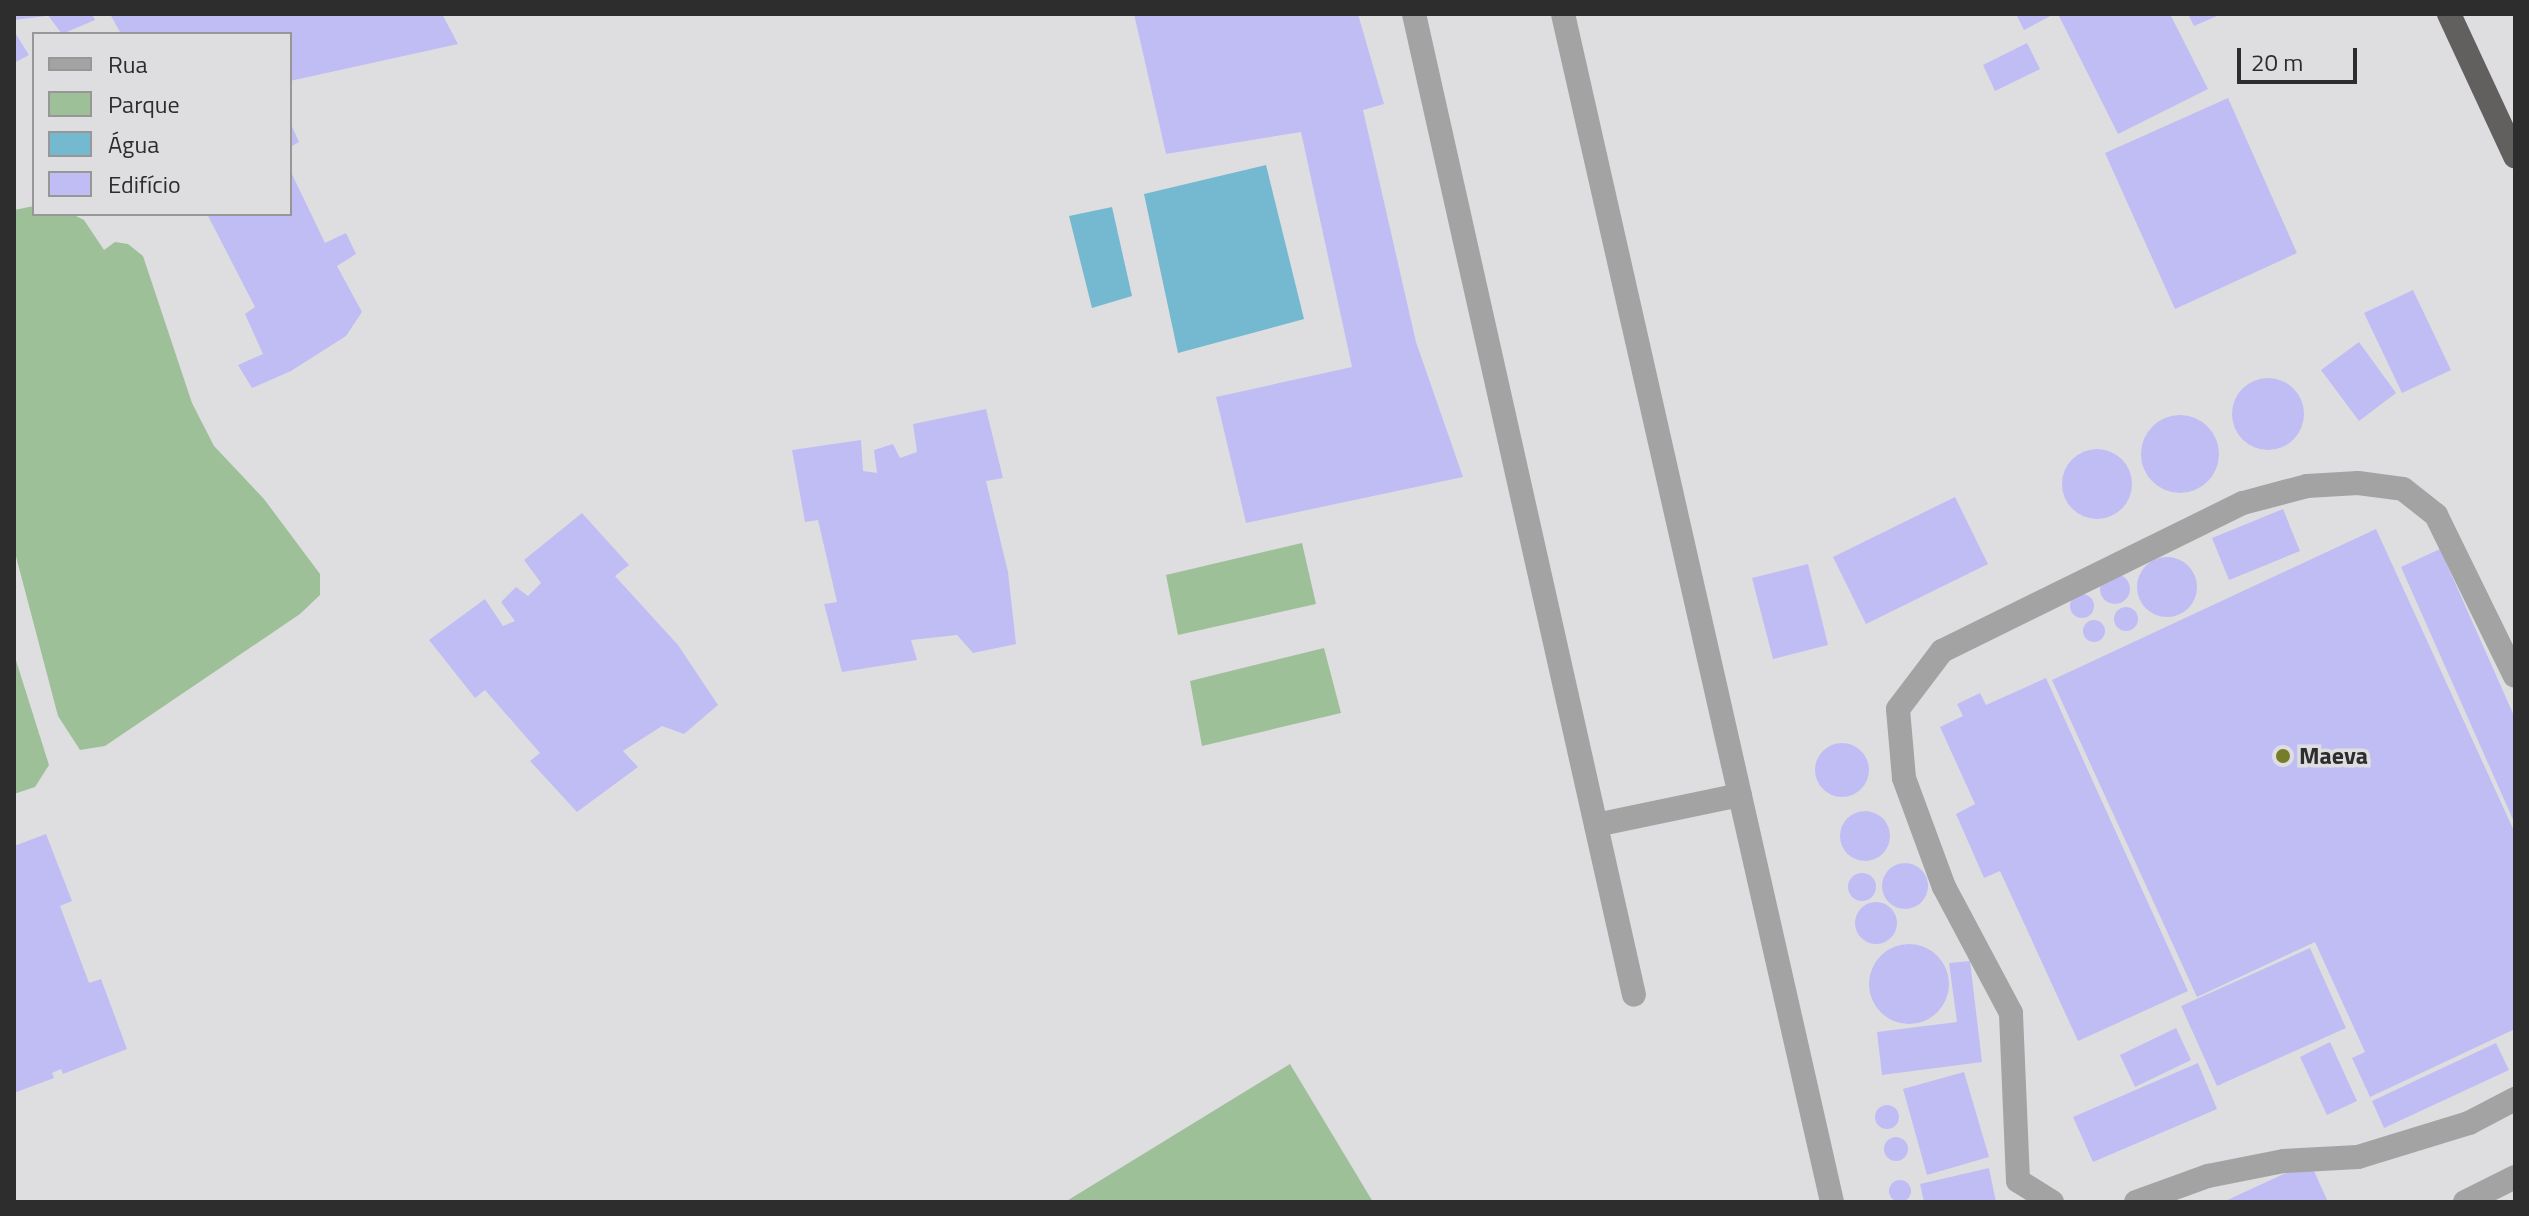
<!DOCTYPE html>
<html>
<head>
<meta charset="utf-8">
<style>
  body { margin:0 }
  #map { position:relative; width:2529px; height:1216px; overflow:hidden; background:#dedee0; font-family:"Titillium Web",sans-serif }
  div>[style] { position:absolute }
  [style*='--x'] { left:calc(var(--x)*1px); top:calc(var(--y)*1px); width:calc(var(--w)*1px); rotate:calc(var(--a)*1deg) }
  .green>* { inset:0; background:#9ec099 }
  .water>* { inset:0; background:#75b9d0 }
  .building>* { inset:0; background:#c0bdf4 }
  .round { border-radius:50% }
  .minor>* { height:24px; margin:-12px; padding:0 12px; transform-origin:12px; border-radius:12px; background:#a4a3a3 }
  .highway>* { height:24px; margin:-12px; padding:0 12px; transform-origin:12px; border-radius:12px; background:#61605f }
  .dots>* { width:22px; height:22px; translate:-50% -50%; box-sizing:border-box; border:4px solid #dedee0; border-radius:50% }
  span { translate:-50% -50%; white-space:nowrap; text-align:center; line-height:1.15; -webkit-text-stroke:7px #dedee0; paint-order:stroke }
  .poi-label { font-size:24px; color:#2d2d2d; font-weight:700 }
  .left { translate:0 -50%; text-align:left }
  .frame { position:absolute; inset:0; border:16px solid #2d2d2d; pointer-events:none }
  .legend { position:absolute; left:32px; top:32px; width:260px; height:184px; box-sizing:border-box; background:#dedee0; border:2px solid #979798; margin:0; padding:10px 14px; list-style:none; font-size:24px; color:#2d2d2d }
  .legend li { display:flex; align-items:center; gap:16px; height:40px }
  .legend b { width:40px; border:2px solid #979798 }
  .scale { position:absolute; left:2237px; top:48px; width:120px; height:36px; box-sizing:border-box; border:4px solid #2d2d2d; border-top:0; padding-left:10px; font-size:24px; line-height:28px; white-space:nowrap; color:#2d2d2d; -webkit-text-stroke:6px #dedee0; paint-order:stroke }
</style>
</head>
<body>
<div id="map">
  <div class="green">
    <div style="clip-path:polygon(34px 206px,34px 214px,72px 214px,84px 220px,104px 250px,115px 242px,128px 244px,143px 256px,192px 403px,214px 446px,264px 499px,320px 574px,320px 595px,300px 614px,105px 746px,80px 750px,58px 716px,14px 549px,14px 210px)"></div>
    <div style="clip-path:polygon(1302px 543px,1316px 604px,1178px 635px,1166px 575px)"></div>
    <div style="clip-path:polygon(1324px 648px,1341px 713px,1202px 746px,1190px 681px)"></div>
    <div style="clip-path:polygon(14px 654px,49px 765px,35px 787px,14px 794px)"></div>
    <div style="clip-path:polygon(1290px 1064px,1373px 1202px,1065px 1202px)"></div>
  </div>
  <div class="water">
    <div style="clip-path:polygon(1266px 165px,1304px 319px,1178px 353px,1144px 194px)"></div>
    <div style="clip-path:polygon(1112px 207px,1132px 296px,1092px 308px,1069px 216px)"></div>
  </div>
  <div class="building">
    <div style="clip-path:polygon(14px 14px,46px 14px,46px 16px,14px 20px)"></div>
    <div style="clip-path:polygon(47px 14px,92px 14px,95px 20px,62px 34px)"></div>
    <div style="clip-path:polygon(110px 14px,442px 14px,458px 44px,290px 81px,290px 34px,121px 34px)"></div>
    <div style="clip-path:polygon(1134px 14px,1358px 14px,1384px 104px,1363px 110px,1416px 342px,1463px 477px,1246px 523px,1216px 397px,1352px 367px,1301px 132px,1166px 154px)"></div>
    <div style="clip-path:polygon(2016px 14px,2054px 14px,2024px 30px)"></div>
    <div style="clip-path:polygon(2058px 14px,2170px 14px,2208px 89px,2118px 134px)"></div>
    <div style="clip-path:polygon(2188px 14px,2222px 14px,2194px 26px)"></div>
    <div style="clip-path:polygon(14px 31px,29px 55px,14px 63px)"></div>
    <div style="clip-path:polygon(2027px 43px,2040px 69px,1995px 91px,1983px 65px)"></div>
    <div style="clip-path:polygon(2228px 98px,2297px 253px,2175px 309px,2105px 153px)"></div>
    <div style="clip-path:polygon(290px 122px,299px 142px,290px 147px)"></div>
    <div style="clip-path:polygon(290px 170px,325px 243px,346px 233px,356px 254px,337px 266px,362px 312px,346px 336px,291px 371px,252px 388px,238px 365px,263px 354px,245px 314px,255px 307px,207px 214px,290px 214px)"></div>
    <div style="clip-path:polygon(2413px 290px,2451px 370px,2402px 393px,2364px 313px)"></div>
    <div style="clip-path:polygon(2359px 342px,2396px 393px,2359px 421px,2321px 370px)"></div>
    <div class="round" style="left:2232px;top:378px;width:72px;height:72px"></div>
    <div style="clip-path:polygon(986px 409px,1003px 478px,986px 481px,1008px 572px,1016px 644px,973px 653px,957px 635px,911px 640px,917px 660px,842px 672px,824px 604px,837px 602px,818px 520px,805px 522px,792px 450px,861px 440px,863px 471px,877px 473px,874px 450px,893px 444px,900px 458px,917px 452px,913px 424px)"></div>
    <div class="round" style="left:2141px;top:415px;width:78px;height:78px"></div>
    <div class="round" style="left:2062px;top:449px;width:70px;height:70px"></div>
    <div style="clip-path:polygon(1955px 497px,1988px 564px,1866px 624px,1833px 557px)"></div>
    <div style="clip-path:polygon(2283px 509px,2300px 551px,2229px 580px,2212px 538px)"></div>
    <div style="clip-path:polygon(582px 513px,629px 565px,615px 576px,678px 645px,718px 705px,684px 734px,662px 726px,623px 751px,638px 767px,577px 812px,530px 761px,540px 753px,485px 690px,475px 698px,429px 640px,485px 599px,503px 626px,515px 621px,501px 602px,516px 587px,528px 596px,541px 583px,524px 560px)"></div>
    <div style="clip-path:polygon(2376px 529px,2515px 833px,2515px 1029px,2370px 1097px,2352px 1058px,2365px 1052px,2315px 942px,2197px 997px,2052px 680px)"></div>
    <div style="clip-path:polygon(2440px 549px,2515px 718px,2515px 824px,2401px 567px)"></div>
    <div class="round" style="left:2137px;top:557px;width:60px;height:60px"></div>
    <div style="clip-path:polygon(1808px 564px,1828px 645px,1773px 659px,1752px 578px)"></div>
    <div class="round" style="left:2100px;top:574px;width:30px;height:30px"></div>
    <div class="round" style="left:2070px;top:594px;width:24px;height:24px"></div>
    <div class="round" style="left:2114px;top:607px;width:24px;height:24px"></div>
    <div class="round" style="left:2083px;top:620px;width:22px;height:22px"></div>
    <div style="clip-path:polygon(2046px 678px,2188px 991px,2078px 1041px,2000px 871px,1984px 878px,1956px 814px,1975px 804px,1940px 727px,1963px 716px,1957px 704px,1980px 693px,1986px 705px)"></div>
    <div class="round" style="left:1815px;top:743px;width:54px;height:54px"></div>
    <div class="round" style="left:1840px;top:811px;width:50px;height:50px"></div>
    <div style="clip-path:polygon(46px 834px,72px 901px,60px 906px,89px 983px,101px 979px,127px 1049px,63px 1074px,61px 1069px,52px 1073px,54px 1078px,14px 1093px,14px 846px)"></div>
    <div class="round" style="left:1882px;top:863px;width:46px;height:46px"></div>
    <div class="round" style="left:1848px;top:873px;width:28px;height:28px"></div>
    <div class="round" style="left:1855px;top:902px;width:42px;height:42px"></div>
    <div class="round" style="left:1869px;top:944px;width:80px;height:80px"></div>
    <div style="clip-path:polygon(2310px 948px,2346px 1028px,2217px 1086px,2181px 1006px)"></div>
    <div style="clip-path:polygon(1970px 961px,1982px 1062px,1882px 1075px,1877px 1032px,1957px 1022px,1949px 963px)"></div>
    <div style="clip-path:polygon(2176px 1028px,2191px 1060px,2135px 1087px,2120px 1055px)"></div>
    <div style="clip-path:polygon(2330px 1042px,2357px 1101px,2327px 1115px,2300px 1057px)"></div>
    <div style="clip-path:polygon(2496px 1043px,2509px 1070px,2384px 1128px,2372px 1101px)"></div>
    <div style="clip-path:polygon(2198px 1063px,2217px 1109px,2093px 1162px,2073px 1117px)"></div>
    <div style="clip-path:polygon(1964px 1072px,1989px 1157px,1927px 1175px,1903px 1089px)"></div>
    <div class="round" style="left:1875px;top:1105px;width:24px;height:24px"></div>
    <div class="round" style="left:1884px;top:1137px;width:24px;height:24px"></div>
    <div style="clip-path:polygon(2310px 1162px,2328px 1202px,2223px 1202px)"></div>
    <div style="clip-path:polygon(1989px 1168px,1996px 1202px,1924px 1202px,1920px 1184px)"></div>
    <div class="round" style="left:1889px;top:1180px;width:22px;height:22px"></div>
  </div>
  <div class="minor">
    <div style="--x:1414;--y:14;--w:1005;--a:77.36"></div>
    <div style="--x:1563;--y:14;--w:1218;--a:77.24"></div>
    <div style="--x:1596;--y:825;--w:147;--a:-11.8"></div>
    <div style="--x:2052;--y:1202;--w:40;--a:-148"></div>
    <div style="--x:2018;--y:1181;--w:168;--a:-92.4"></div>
    <div style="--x:2011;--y:1013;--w:143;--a:-118"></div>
    <div style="--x:1944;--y:887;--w:116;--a:-110.2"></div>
    <div style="--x:1904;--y:778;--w:69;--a:-95"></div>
    <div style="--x:1898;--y:709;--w:73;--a:-52.8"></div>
    <div style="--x:1942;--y:651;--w:335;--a:-26.2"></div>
    <div style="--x:2243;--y:503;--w:66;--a:-14.9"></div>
    <div style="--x:2307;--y:486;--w:51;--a:-3.4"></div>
    <div style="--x:2358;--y:483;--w:45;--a:7.6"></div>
    <div style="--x:2403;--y:489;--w:42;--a:38.2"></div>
    <div style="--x:2436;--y:515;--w:179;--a:63.9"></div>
    <div style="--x:2136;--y:1202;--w:77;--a:-19.9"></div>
    <div style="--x:2208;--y:1176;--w:77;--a:-11.2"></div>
    <div style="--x:2284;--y:1161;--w:74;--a:-3.1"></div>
    <div style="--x:2358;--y:1157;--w:116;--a:-17"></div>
    <div style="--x:2469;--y:1123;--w:52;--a:-27.6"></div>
    <div style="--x:2465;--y:1202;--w:56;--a:-26.6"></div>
  </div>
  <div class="highway">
    <div style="--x:2449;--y:14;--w:157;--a:65.1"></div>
  </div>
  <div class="dots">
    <div style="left:2283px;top:756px;background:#767d28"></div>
  </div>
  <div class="poi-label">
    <span class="left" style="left:2299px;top:756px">Maeva</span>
  </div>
  <div class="frame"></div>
  <ul class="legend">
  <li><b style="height:10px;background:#a4a3a3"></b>Rua</li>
  <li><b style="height:22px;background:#9ec099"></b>Parque</li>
  <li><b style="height:22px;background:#75b9d0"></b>Água</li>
  <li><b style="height:22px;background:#c0bdf4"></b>Edifício</li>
  </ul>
  <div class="scale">20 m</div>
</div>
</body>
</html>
